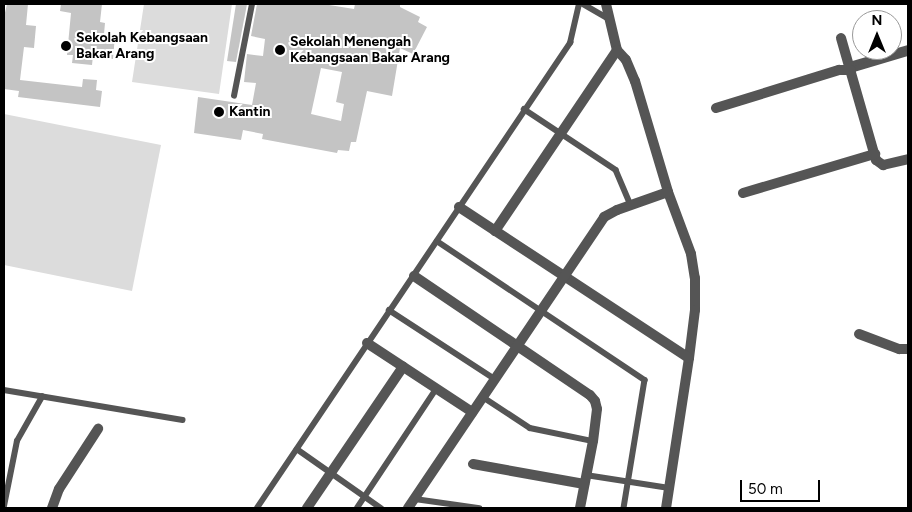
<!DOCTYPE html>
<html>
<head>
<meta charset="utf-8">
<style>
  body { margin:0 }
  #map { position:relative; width:912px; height:512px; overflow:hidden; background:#fff; font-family:Figtree,sans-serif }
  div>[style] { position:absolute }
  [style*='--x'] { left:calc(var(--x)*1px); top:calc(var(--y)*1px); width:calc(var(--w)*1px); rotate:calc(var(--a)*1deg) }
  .green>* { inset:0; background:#dcdcdc }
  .building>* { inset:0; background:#c4c4c4 }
  .lane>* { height:5.5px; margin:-2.75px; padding:0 2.75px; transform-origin:2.75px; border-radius:2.75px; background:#555 }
  .street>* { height:10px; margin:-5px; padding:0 5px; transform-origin:5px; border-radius:5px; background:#555 }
  .dots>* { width:14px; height:14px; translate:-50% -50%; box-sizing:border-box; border:2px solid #fff; border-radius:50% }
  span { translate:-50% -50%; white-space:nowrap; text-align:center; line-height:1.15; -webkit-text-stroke:4px #fff; paint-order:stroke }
  .poi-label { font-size:14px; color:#000; font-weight:700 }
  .left { translate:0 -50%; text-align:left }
  .frame { position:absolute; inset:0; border:5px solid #000; pointer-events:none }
  .north { position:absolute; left:852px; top:10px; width:50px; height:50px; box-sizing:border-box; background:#fff; border:1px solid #999; border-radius:50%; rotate:0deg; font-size:14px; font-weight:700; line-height:20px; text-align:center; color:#000 }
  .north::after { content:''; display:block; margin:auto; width:18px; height:22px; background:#000; clip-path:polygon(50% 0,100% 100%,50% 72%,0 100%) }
  .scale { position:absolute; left:740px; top:480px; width:80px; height:22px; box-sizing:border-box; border:2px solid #000; border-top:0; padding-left:6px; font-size:15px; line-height:18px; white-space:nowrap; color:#000; -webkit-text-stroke:4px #fff; paint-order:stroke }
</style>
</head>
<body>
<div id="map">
  <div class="green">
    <div style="clip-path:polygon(144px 4px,232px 4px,219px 94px,132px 82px)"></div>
    <div style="clip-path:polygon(4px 114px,161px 145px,132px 291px,4px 265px)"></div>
  </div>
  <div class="building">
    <div style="clip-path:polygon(7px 4px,28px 4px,26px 25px,36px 26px,34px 48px,24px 47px,20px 80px,82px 87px,83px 79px,97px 80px,96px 90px,102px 91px,100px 107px,18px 97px,19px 91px,4px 89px,4px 17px)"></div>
    <div style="clip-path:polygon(61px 4px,102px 4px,100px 22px,105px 23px,104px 34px,115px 35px,113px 59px,93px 56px,92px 65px,72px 63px,73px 55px,67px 55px,71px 13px,60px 11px)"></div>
    <div style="clip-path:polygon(236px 4px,247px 4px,236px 62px,227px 61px)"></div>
    <div style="clip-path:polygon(evenodd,257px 4px,323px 4px,354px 9px,355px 4px,392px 4px,400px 5px,400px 7px,420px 17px,418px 22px,427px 27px,413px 54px,400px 48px,392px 96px,367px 91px,356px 142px,351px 142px,349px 151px,338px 150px,337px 153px,262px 139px,263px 134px,243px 130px,241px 140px,194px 133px,198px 97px,252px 105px,256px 83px,244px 82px,247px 54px,263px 56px,265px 39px,251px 36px,257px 4px,321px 68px,342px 72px,336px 102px,344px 104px,341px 121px,311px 114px,321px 68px)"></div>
  </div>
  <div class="lane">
    <div style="--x:583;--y:4;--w:30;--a:30"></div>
    <div style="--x:850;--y:65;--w:60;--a:-16.3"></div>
    <div style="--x:851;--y:70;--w:59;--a:-16.6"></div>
    <div style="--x:234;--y:96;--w:94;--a:-78.9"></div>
    <div style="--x:524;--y:109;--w:110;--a:33.5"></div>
    <div style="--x:616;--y:170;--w:38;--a:67"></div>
    <div style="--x:437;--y:241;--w:250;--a:33.8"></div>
    <div style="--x:645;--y:380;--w:130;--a:99.3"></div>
    <div style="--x:389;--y:310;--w:126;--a:33.1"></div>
    <div style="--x:4;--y:390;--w:181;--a:9.5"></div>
    <div style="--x:483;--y:397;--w:56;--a:33.4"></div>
    <div style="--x:530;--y:428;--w:64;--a:11.7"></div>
    <div style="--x:297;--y:449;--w:103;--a:35.1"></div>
    <div style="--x:586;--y:475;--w:84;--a:8.9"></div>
    <div style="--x:415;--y:499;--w:65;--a:8"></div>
    <div style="--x:4;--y:506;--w:66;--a:-78.7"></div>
    <div style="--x:17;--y:441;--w:51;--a:-60.4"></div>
    <div style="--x:257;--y:508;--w:561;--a:-56.05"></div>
    <div style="--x:570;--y:43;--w:40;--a:-77"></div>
    <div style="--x:357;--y:508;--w:143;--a:-56.4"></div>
  </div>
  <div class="street">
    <div style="--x:606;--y:4;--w:47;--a:76.6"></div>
    <div style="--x:617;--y:50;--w:13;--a:48"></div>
    <div style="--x:626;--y:60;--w:23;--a:67"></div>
    <div style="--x:635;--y:81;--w:116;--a:73.4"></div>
    <div style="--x:668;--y:192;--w:66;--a:69.6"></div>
    <div style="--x:691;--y:254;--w:24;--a:81"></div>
    <div style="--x:695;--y:278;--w:32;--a:90"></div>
    <div style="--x:695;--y:310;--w:48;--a:97.1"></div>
    <div style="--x:689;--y:358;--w:152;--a:98.7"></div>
    <div style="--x:841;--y:38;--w:127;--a:74"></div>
    <div style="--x:876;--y:160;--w:9;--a:36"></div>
    <div style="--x:883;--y:165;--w:26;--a:-13"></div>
    <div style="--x:716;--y:108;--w:129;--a:-17.2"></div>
    <div style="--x:839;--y:70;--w:12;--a:0"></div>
    <div style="--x:743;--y:193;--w:138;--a:-16.5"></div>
    <div style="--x:459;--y:207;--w:275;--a:33.3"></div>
    <div style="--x:495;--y:231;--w:218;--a:-56"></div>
    <div style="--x:414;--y:276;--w:212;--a:34.1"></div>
    <div style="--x:590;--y:395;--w:8;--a:50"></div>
    <div style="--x:595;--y:401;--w:8;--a:76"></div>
    <div style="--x:597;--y:409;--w:32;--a:97"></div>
    <div style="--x:593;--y:441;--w:68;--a:101"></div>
    <div style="--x:859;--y:334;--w:43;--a:20.6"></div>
    <div style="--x:899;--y:349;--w:9;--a:0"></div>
    <div style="--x:367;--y:343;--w:126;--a:33.3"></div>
    <div style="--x:473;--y:464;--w:113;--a:10.2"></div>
    <div style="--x:52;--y:508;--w:20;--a:-70"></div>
    <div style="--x:59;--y:489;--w:72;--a:-57"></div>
    <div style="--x:307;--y:508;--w:171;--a:-55.8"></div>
    <div style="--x:408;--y:508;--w:351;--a:-56"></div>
    <div style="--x:604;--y:217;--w:15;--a:-28"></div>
    <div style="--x:617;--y:210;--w:54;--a:-19.4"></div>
  </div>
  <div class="dots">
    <div style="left:66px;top:46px;background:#000"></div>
    <div style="left:280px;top:50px;background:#000"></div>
    <div style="left:219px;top:112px;background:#000"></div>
  </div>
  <div class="poi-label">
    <span class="left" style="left:76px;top:46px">Sekolah Kebangsaan<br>Bakar Arang</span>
    <span class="left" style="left:290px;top:50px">Sekolah Menengah<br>Kebangsaan Bakar Arang</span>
    <span class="left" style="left:229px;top:112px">Kantin</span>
  </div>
  <div class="frame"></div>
  <div class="north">N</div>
  <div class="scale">50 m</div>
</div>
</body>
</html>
